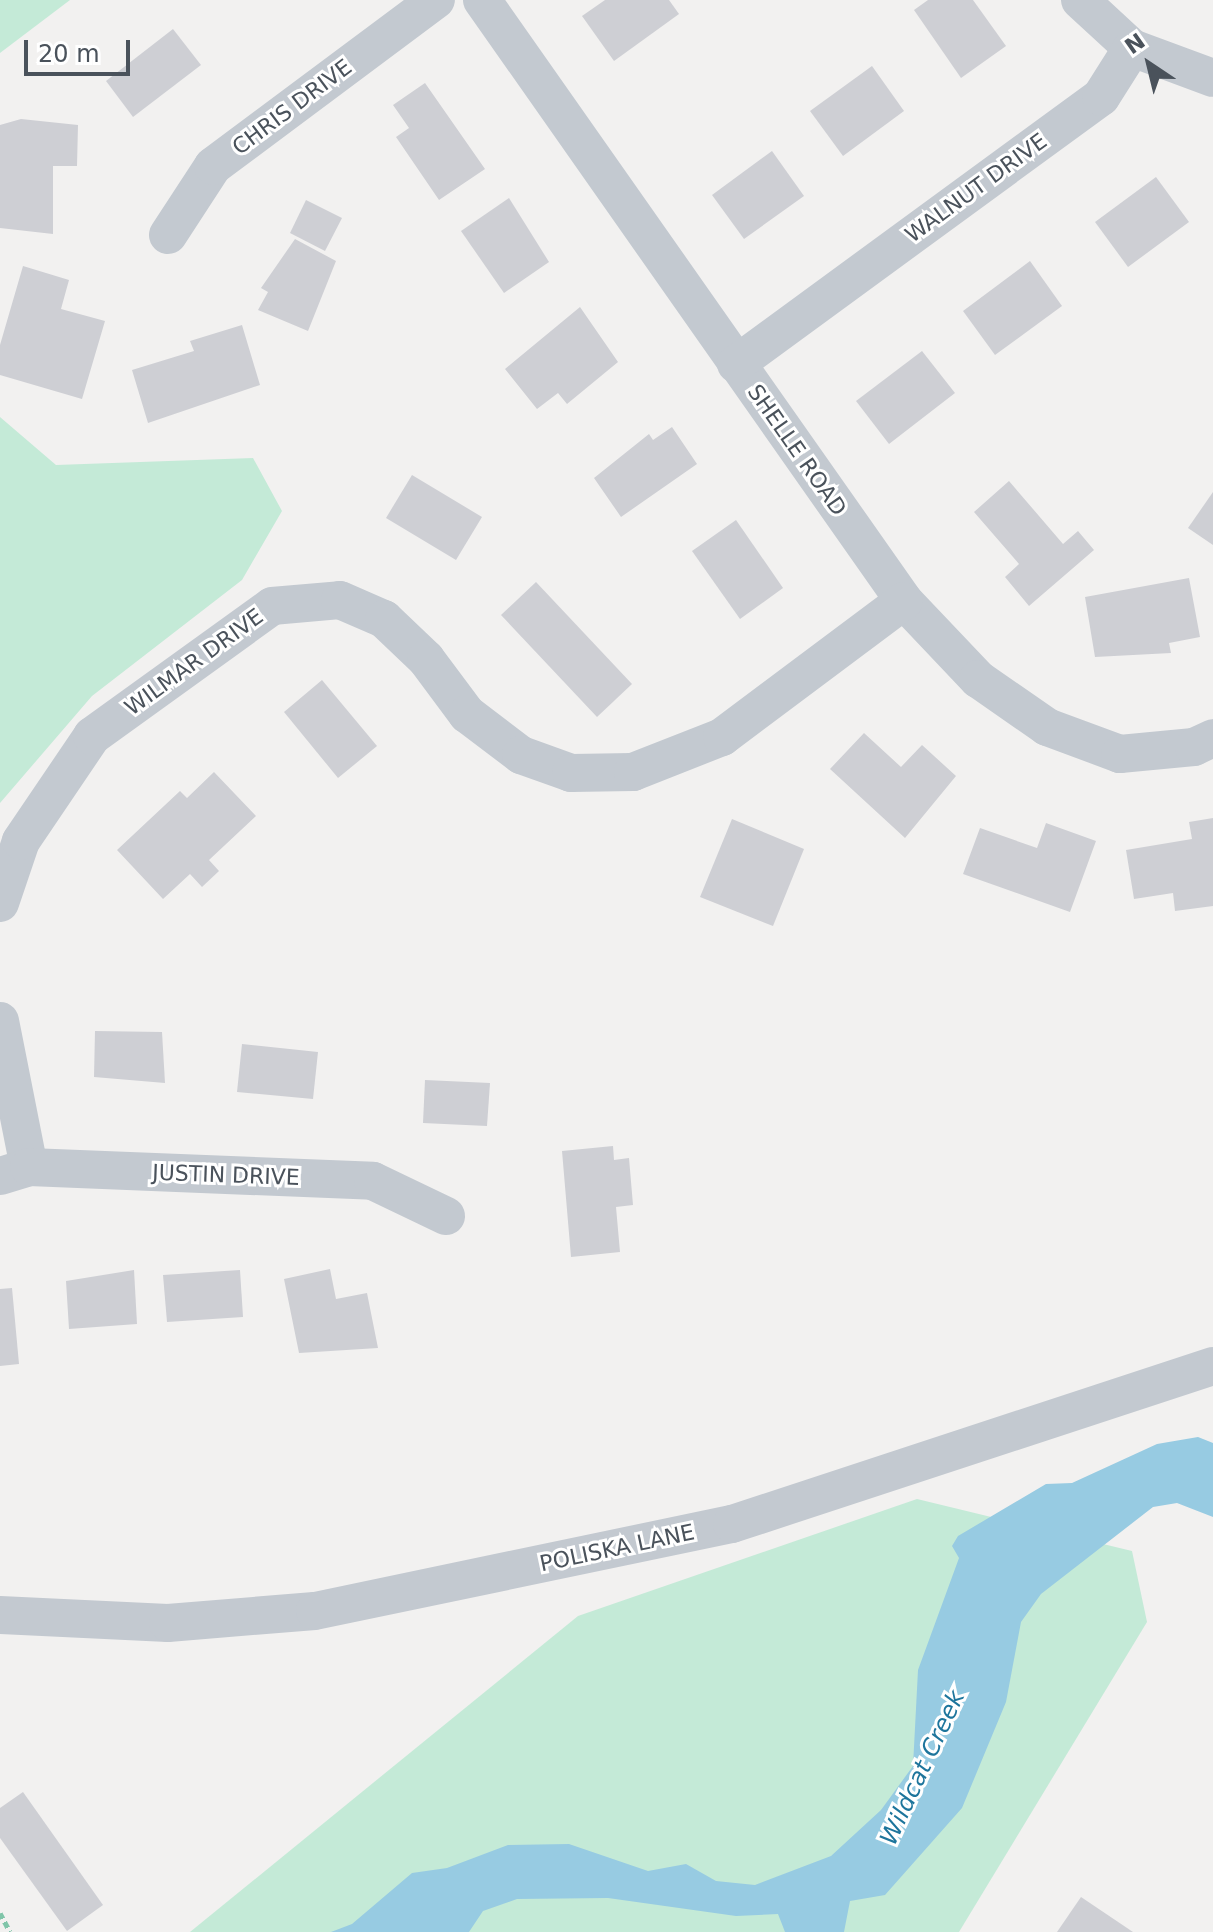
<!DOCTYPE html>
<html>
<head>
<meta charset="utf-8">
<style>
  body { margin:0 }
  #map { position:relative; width:1213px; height:1932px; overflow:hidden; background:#f2f1f0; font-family:"DejaVu Sans",sans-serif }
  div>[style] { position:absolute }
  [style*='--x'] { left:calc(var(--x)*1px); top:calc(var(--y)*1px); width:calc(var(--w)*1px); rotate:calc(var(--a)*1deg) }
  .green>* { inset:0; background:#c4ead7 }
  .water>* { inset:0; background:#97cbe2 }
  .building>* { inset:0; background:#cecfd4 }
  .path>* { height:5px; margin-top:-2.5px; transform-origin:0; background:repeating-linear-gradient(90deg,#80c5a9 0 6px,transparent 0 10px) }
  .street>* { height:38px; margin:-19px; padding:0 19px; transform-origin:19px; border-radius:19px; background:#c3c9d0 }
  span { translate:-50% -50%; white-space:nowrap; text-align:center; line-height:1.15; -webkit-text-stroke:6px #fff; paint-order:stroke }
  .street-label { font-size:22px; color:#4a525b }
  .water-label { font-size:24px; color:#1d759c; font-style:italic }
  .north { position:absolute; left:1109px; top:24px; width:80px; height:80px; -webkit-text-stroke:6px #fff; paint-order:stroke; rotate:325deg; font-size:22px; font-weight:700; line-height:32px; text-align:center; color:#4a525b }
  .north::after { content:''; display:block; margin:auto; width:28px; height:36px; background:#4a525b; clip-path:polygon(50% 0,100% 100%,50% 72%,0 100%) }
  .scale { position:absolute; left:24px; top:40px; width:106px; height:36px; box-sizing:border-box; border:4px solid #4a525b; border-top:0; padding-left:10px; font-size:24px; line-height:28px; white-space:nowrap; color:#4a525b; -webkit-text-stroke:6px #fff; paint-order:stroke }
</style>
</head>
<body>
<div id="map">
  <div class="green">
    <div style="clip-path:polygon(0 0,70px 0,0 53px)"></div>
    <div style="clip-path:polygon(0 417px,56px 465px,253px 458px,282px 511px,242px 580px,92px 696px,0 803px)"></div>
    <div style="clip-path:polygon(917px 1499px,1132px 1551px,1147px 1622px,959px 1932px,190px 1932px,578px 1616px)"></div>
  </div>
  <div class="water">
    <div style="clip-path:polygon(1198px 1437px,1213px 1443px,1213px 1517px,1177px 1503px,1153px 1507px,1041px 1594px,1021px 1622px,1006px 1702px,962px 1808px,885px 1895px,850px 1901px,844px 1932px,785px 1932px,778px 1914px,736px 1916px,608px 1898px,517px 1899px,483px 1911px,469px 1932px,331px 1932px,352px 1924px,412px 1873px,447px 1868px,508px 1845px,569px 1844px,648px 1871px,686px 1864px,716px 1881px,755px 1885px,831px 1856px,881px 1810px,913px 1766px,918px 1670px,959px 1558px,952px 1546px,958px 1536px,1046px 1484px,1072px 1483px,1157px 1444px)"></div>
  </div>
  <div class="building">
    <div style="clip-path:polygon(605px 0,669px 0,679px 14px,614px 61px,582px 16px)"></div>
    <div style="clip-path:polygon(928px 0,973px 0,1006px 46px,961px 78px,914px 10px)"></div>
    <div style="clip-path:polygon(173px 29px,201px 65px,133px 117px,106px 81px)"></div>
    <div style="clip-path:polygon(872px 66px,904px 111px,843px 156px,810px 111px)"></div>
    <div style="clip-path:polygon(425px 83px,485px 169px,439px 200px,396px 137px,409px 128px,393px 105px)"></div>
    <div style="clip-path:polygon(21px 119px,78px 125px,77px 166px,53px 166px,53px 234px,0 228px,0 125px)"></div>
    <div style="clip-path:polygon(772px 151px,804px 196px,744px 239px,712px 195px)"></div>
    <div style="clip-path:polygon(1156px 177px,1189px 222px,1128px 267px,1095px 222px)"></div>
    <div style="clip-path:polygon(509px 198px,549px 262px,504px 293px,461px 231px)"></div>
    <div style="clip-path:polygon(306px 200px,342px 218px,325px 251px,290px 233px)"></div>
    <div style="clip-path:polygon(295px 239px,336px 261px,308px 331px,258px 310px,268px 292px,261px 288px)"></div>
    <div style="clip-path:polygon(1030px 261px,1062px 306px,995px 355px,963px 311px)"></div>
    <div style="clip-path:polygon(23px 266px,69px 280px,61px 309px,105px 321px,82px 399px,0 375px,0 345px)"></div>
    <div style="clip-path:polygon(580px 307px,618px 362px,567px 404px,558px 393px,537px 409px,505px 369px)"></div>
    <div style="clip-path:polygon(242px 325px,260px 385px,148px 423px,132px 370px,194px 351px,190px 341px)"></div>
    <div style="clip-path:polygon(922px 351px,955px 393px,889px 444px,856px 401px)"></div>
    <div style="clip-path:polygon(672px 427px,697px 464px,621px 517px,594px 478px,649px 434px,653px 440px)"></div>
    <div style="clip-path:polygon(412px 475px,482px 517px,456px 560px,386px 518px)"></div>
    <div style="clip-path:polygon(1009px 481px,1063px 544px,1078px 531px,1094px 550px,1029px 606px,1005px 577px,1019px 564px,974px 512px)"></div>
    <div style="clip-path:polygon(1213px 492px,1213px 545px,1188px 528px)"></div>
    <div style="clip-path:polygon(736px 520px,783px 588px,740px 619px,692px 551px)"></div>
    <div style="clip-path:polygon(1189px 578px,1200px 637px,1169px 643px,1171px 653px,1095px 657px,1085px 597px)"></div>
    <div style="clip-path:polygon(536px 582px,632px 684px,597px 717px,501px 615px)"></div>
    <div style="clip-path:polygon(322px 680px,377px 746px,338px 778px,284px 712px)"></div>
    <div style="clip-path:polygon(864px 733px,901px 767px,922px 745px,956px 776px,905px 838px,830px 769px)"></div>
    <div style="clip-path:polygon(214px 772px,256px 816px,209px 860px,219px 871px,202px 887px,190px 874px,163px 899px,117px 850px,180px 791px,187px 798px)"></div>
    <div style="clip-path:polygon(1213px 818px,1213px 906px,1175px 911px,1173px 893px,1134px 899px,1126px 850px,1192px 839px,1189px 822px)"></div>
    <div style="clip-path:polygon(732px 819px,804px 849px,773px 926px,700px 897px)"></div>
    <div style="clip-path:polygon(1046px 823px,1096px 841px,1070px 912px,963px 874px,980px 828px,1037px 848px)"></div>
    <div style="clip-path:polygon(95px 1031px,162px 1032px,165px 1083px,94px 1077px)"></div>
    <div style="clip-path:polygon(242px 1044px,318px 1052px,313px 1099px,237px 1092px)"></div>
    <div style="clip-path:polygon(425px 1080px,490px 1083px,487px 1126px,423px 1123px)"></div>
    <div style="clip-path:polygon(613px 1146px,614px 1160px,629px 1158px,633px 1205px,616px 1207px,620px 1252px,571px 1257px,562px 1151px)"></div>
    <div style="clip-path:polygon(330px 1269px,336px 1299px,367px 1293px,378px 1348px,299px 1353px,284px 1279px)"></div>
    <div style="clip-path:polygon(134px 1270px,137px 1324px,69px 1329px,66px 1281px)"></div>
    <div style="clip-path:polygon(240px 1270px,243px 1317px,167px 1322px,163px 1275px)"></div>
    <div style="clip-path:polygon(12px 1288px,19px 1364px,0 1366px,0 1289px)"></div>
    <div style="clip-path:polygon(23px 1792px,103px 1905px,67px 1931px,0 1838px,0 1808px)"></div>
    <div style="clip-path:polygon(1081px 1897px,1133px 1932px,1057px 1932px)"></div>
  </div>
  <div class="path">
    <div style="--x:0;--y:1913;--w:21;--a:62"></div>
  </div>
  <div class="street">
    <div style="--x:482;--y:0;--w:734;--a:54.92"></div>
    <div style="--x:904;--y:601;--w:108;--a:46.5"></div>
    <div style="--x:978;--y:679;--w:84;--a:34.8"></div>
    <div style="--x:1047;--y:727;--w:78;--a:20.3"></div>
    <div style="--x:1120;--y:754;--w:74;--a:-5.4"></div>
    <div style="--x:1194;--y:747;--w:21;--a:-25"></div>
    <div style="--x:1080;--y:0;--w:71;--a:42.7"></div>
    <div style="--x:1132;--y:48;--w:86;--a:20.3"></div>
    <div style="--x:168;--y:235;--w:82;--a:-56.9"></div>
    <div style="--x:213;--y:166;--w:278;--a:-36.7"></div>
    <div style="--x:736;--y:364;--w:452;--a:-36.2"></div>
    <div style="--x:1101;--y:97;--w:58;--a:-57.7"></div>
    <div style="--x:0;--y:903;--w:65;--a:-71.3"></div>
    <div style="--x:21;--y:841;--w:127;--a:-55.9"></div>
    <div style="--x:92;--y:736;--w:222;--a:-35.8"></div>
    <div style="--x:272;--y:606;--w:68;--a:-5"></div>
    <div style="--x:340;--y:600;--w:48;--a:23.4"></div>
    <div style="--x:384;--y:619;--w:58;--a:43.6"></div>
    <div style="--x:426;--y:659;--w:69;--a:53.3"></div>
    <div style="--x:467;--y:714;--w:68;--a:37.2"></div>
    <div style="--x:521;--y:755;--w:53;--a:19.8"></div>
    <div style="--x:571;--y:773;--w:62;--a:-0.9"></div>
    <div style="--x:633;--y:772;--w:96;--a:-21.5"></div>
    <div style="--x:722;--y:737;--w:227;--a:-36.8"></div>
    <div style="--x:0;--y:1021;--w:149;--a:78.8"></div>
    <div style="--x:0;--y:1176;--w:30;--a:-17"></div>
    <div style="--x:29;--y:1167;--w:344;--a:2.3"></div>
    <div style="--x:373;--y:1181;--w:81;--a:25.6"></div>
    <div style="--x:0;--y:1615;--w:168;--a:2.7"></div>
    <div style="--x:168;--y:1623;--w:147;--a:-4.7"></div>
    <div style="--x:315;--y:1611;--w:426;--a:-11.8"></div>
    <div style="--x:732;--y:1524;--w:506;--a:-18.18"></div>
  </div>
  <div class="street-label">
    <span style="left:292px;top:107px;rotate:-37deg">CHRIS DRIVE</span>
    <span style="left:976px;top:188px;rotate:-36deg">WALNUT DRIVE</span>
    <span style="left:797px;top:450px;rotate:55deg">SHELLE ROAD</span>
    <span style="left:194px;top:662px;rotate:-36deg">WILMAR DRIVE</span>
    <span style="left:226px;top:1175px;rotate:2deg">JUSTIN DRIVE</span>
    <span style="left:617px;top:1548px;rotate:-12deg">POLISKA LANE</span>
  </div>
  <div class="water-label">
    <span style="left:923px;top:1768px;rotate:-65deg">Wildcat Creek</span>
  </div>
  <div class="north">N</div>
  <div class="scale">20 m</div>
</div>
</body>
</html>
